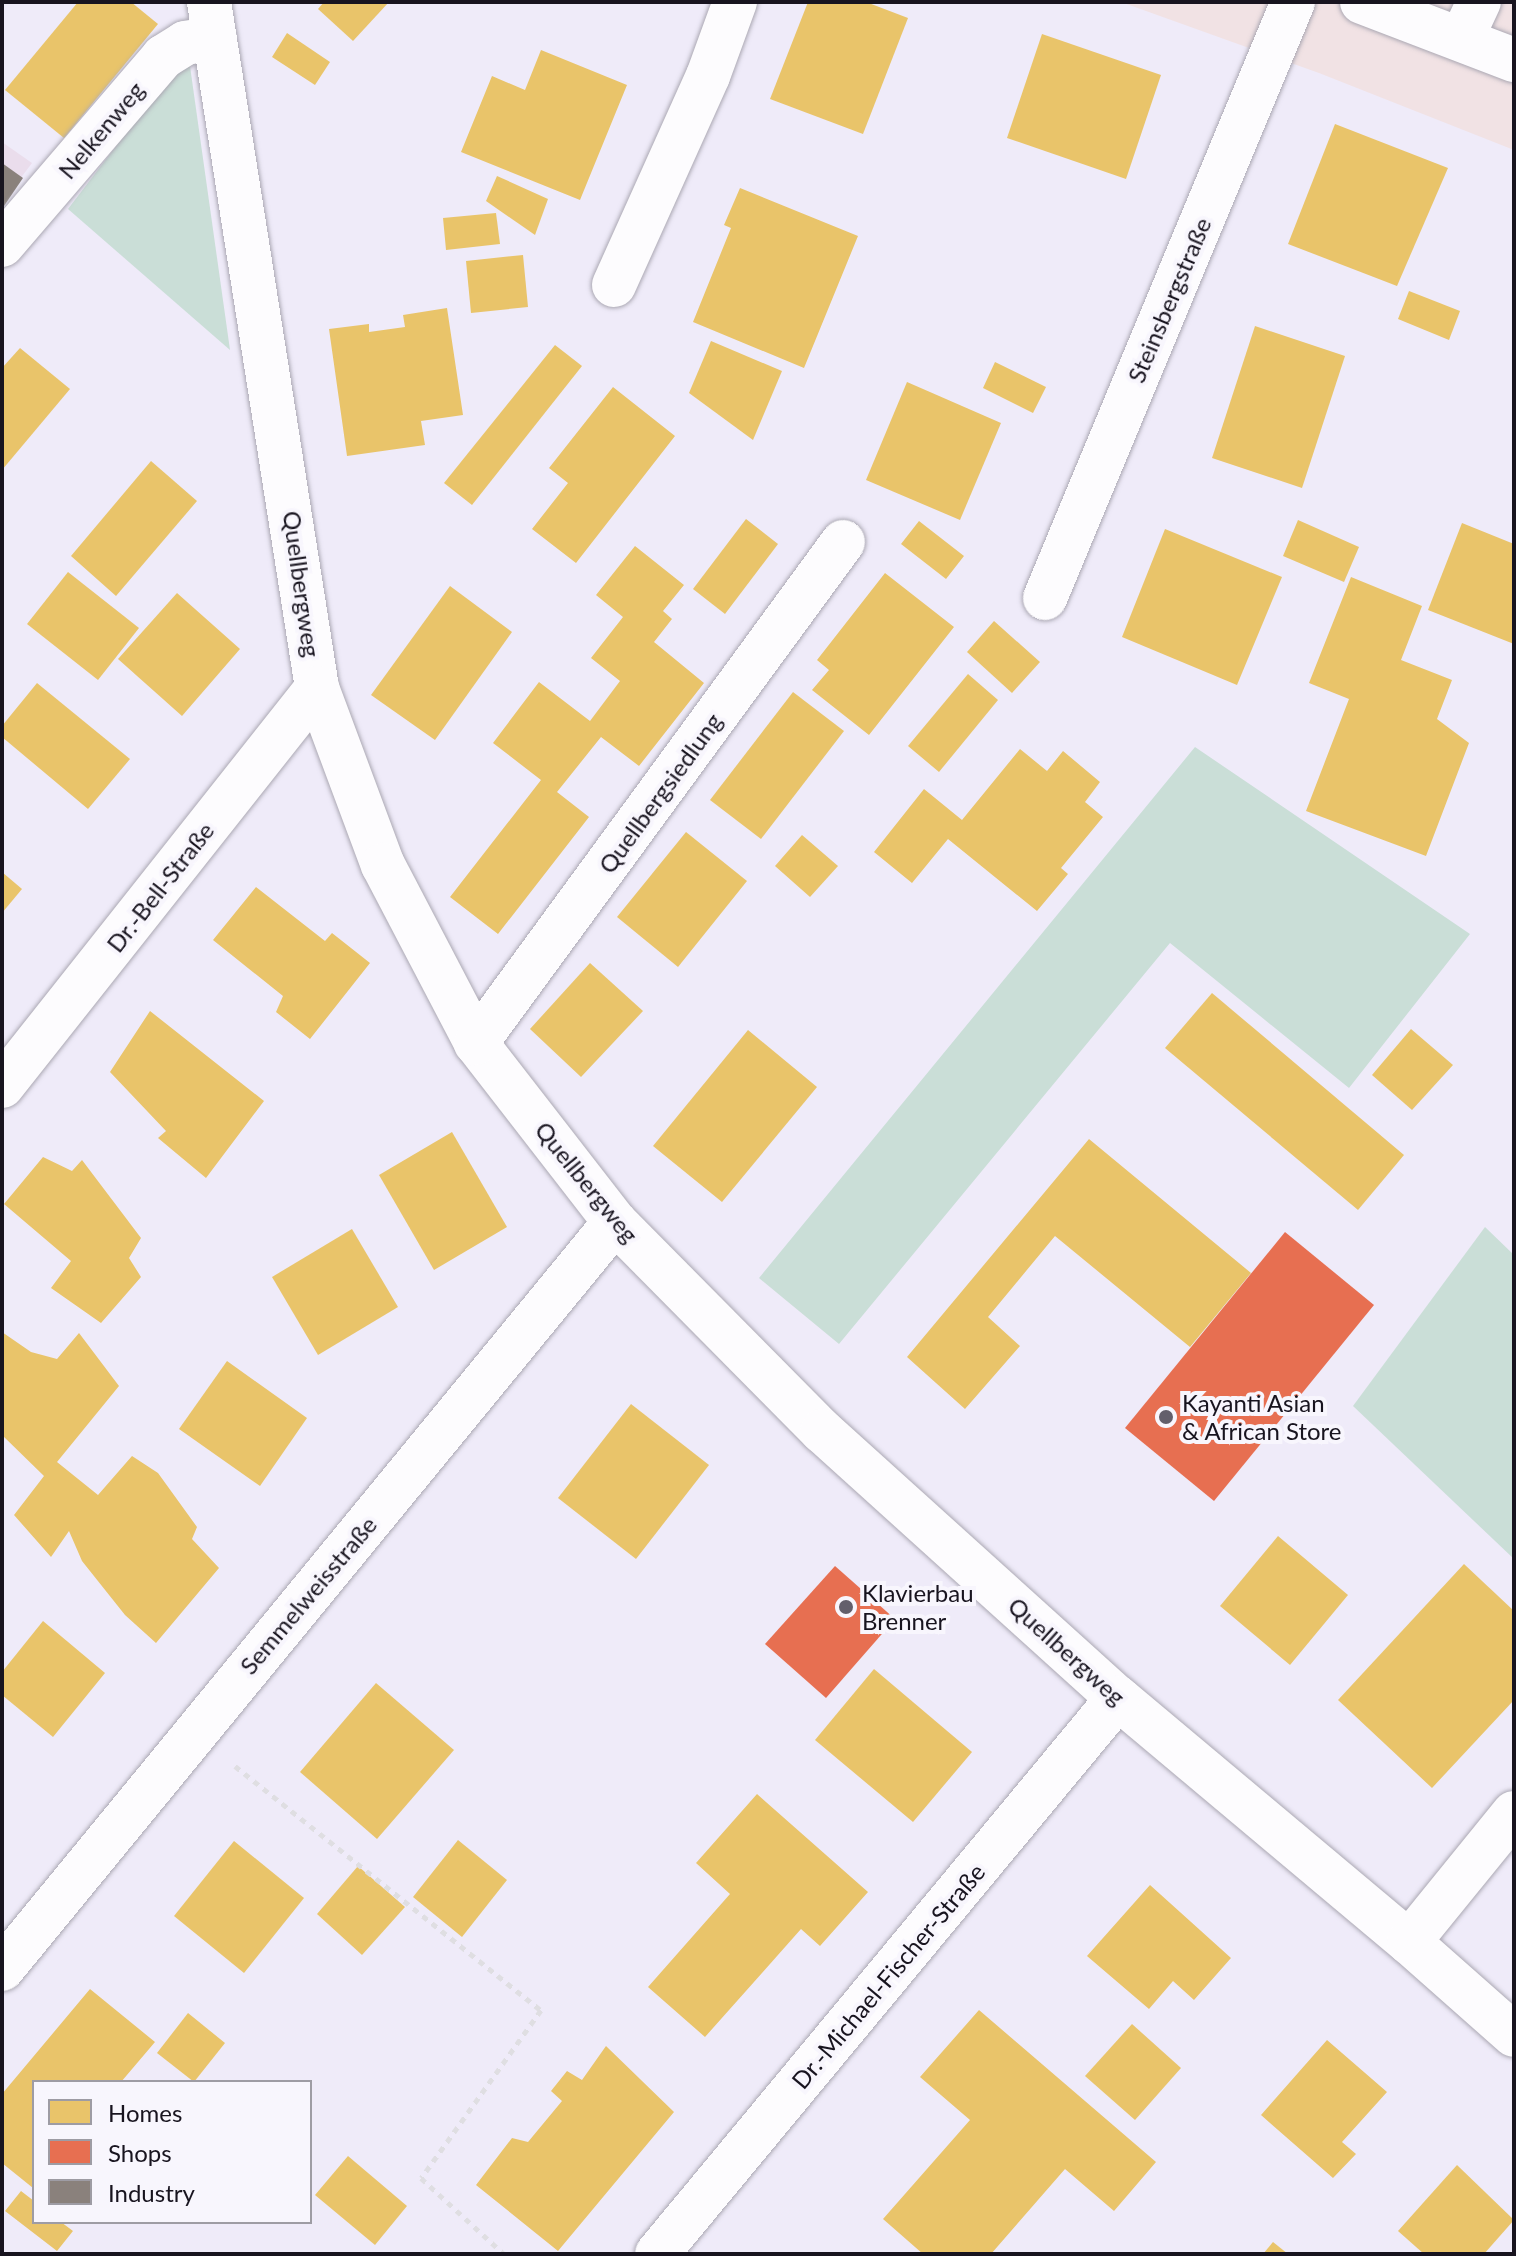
<!DOCTYPE html>
<html>
<head>
<meta charset="utf-8">
<style>
  body { margin:0 }
  #map { position:relative; width:1516px; height:2256px; overflow:hidden; background:#efebf9; font-family:Lato,sans-serif }
  div>[style] { position:absolute }
  [style*='--x'] { left:calc(var(--x)*1px); top:calc(var(--y)*1px); width:calc(var(--w)*1px); rotate:calc(var(--a)*1deg) }
  .commercial>* { inset:0; background:#f1e2e4 }
  .industrial>* { inset:0; background:#eaddec }
  .green>* { inset:0; background:#caded7 }
  .homes>* { inset:0; background:#e9c46a }
  .shops>* { inset:0; background:#e76f51 }
  .industry>* { inset:0; background:#8a817c }
  .path>* { height:5px; margin-top:-2.5px; transform-origin:0; background:repeating-linear-gradient(90deg,#dfdee2 0 6px,transparent 0 12px) }
  .roads { filter:drop-shadow(0 0 2px #aba8b3) drop-shadow(0 0 2px #aba8b3) }
  .minor>* { height:44px; margin:-22px; padding:0 22px; transform-origin:22px; border-radius:22px; background:#fdfcfe }
  .dots>* { width:22px; height:22px; translate:-50% -50%; box-sizing:border-box; border:4px solid #f8f6fd; border-radius:50% }
  span { translate:-50% -50%; white-space:nowrap; text-align:center; line-height:1.15; -webkit-text-stroke:8px #f8f6fd; paint-order:stroke }
  .street-label { font-size:24px; color:#18141f }
  .poi-label { font-size:24px; color:#18141f }
  .left { translate:0 -50%; text-align:left }
  .frame { position:absolute; inset:0; border:4px solid #18141f; pointer-events:none }
  .legend { position:absolute; left:32px; top:2080px; width:280px; height:144px; box-sizing:border-box; background:#f8f6fd; border:2px solid #9e9ca4; margin:0; padding:10px 14px; list-style:none; font-size:24px; color:#18141f }
  .legend li { display:flex; align-items:center; gap:16px; height:40px }
  .legend b { width:40px; border:2px solid #9e9ca4 }
</style>
</head>
<body>
<div id="map">
  <div class="commercial">
    <div style="clip-path:polygon(1121px 2px,1514px 2px,1514px 150px,1319px 73px)"></div>
  </div>
  <div class="industrial">
    <div style="clip-path:polygon(2px 142px,32px 163px,2px 203px)"></div>
  </div>
  <div class="green">
    <div style="clip-path:polygon(188px 52px,230px 350px,68px 209px)"></div>
    <div style="clip-path:polygon(1195px 747px,1470px 934px,1349px 1088px,1170px 943px,839px 1344px,759px 1278px)"></div>
    <div style="clip-path:polygon(1485px 1227px,1514px 1255px,1514px 1559px,1353px 1406px)"></div>
  </div>
  <div class="homes">
    <div style="clip-path:polygon(78px 2px,131px 2px,158px 24px,64px 138px,5px 90px)"></div>
    <div style="clip-path:polygon(324px 2px,389px 2px,353px 41px,318px 9px)"></div>
    <div style="clip-path:polygon(808px 2px,866px 2px,908px 18px,863px 134px,770px 99px)"></div>
    <div style="clip-path:polygon(287px 33px,330px 62px,315px 85px,272px 57px)"></div>
    <div style="clip-path:polygon(1042px 34px,1161px 75px,1126px 179px,1007px 138px)"></div>
    <div style="clip-path:polygon(541px 50px,627px 85px,580px 200px,461px 152px,492px 76px,525px 90px)"></div>
    <div style="clip-path:polygon(1335px 124px,1448px 168px,1397px 286px,1288px 244px)"></div>
    <div style="clip-path:polygon(497px 176px,548px 199px,535px 235px,486px 201px)"></div>
    <div style="clip-path:polygon(740px 188px,858px 236px,804px 368px,693px 322px,731px 228px,724px 225px)"></div>
    <div style="clip-path:polygon(496px 213px,500px 244px,446px 250px,443px 218px)"></div>
    <div style="clip-path:polygon(523px 255px,528px 307px,471px 313px,466px 261px)"></div>
    <div style="clip-path:polygon(1409px 291px,1460px 311px,1449px 340px,1398px 319px)"></div>
    <div style="clip-path:polygon(447px 308px,463px 415px,421px 421px,425px 445px,347px 456px,329px 329px,369px 324px,369px 332px,405px 327px,403px 315px)"></div>
    <div style="clip-path:polygon(1255px 326px,1345px 356px,1302px 488px,1212px 458px)"></div>
    <div style="clip-path:polygon(711px 341px,782px 371px,753px 440px,689px 393px)"></div>
    <div style="clip-path:polygon(555px 345px,582px 366px,472px 505px,444px 483px)"></div>
    <div style="clip-path:polygon(20px 348px,70px 389px,2px 470px,2px 368px)"></div>
    <div style="clip-path:polygon(995px 362px,1046px 387px,1033px 413px,983px 388px)"></div>
    <div style="clip-path:polygon(907px 382px,1001px 423px,960px 520px,866px 480px)"></div>
    <div style="clip-path:polygon(613px 387px,675px 436px,576px 563px,532px 529px,568px 483px,549px 468px)"></div>
    <div style="clip-path:polygon(151px 461px,197px 501px,116px 596px,71px 556px)"></div>
    <div style="clip-path:polygon(746px 519px,778px 544px,725px 614px,693px 589px)"></div>
    <div style="clip-path:polygon(1298px 520px,1359px 547px,1344px 582px,1283px 556px)"></div>
    <div style="clip-path:polygon(919px 521px,964px 556px,946px 579px,901px 544px)"></div>
    <div style="clip-path:polygon(1462px 523px,1514px 544px,1514px 644px,1428px 610px)"></div>
    <div style="clip-path:polygon(1165px 529px,1282px 577px,1237px 685px,1122px 637px)"></div>
    <div style="clip-path:polygon(635px 546px,684px 585px,663px 611px,672px 619px,654px 642px,704px 683px,639px 766px,601px 737px,557px 792px,589px 817px,498px 934px,450px 897px,541px 780px,493px 743px,539px 682px,590px 721px,620px 681px,591px 658px,623px 617px,596px 595px)"></div>
    <div style="clip-path:polygon(68px 572px,139px 628px,98px 680px,27px 624px)"></div>
    <div style="clip-path:polygon(885px 573px,954px 627px,869px 735px,812px 690px,829px 670px,817px 660px)"></div>
    <div style="clip-path:polygon(1351px 577px,1422px 606px,1401px 660px,1452px 680px,1437px 719px,1469px 743px,1426px 856px,1306px 811px,1349px 699px,1309px 683px)"></div>
    <div style="clip-path:polygon(450px 586px,512px 632px,435px 740px,371px 695px)"></div>
    <div style="clip-path:polygon(177px 593px,240px 649px,182px 716px,118px 659px)"></div>
    <div style="clip-path:polygon(994px 621px,1040px 662px,1012px 693px,967px 652px)"></div>
    <div style="clip-path:polygon(968px 674px,998px 700px,939px 772px,908px 746px)"></div>
    <div style="clip-path:polygon(37px 683px,130px 759px,88px 809px,2px 737px,2px 726px)"></div>
    <div style="clip-path:polygon(793px 692px,844px 731px,761px 839px,710px 800px)"></div>
    <div style="clip-path:polygon(1020px 749px,1047px 771px,1063px 751px,1100px 782px,1085px 802px,1103px 817px,1061px 868px,1068px 874px,1037px 911px,948px 839px,912px 883px,874px 852px,924px 789px,962px 820px)"></div>
    <div style="clip-path:polygon(686px 832px,747px 881px,678px 967px,617px 917px)"></div>
    <div style="clip-path:polygon(802px 835px,838px 866px,810px 897px,775px 866px)"></div>
    <div style="clip-path:polygon(2px 872px,22px 889px,2px 913px)"></div>
    <div style="clip-path:polygon(256px 887px,325px 941px,332px 933px,370px 963px,310px 1039px,276px 1012px,283px 996px,213px 940px)"></div>
    <div style="clip-path:polygon(590px 963px,643px 1011px,581px 1077px,530px 1029px)"></div>
    <div style="clip-path:polygon(1212px 993px,1404px 1155px,1358px 1210px,1165px 1048px)"></div>
    <div style="clip-path:polygon(150px 1011px,264px 1101px,206px 1178px,158px 1138px,166px 1131px,110px 1072px)"></div>
    <div style="clip-path:polygon(1411px 1029px,1453px 1065px,1412px 1110px,1372px 1075px)"></div>
    <div style="clip-path:polygon(748px 1030px,817px 1087px,722px 1202px,653px 1146px)"></div>
    <div style="clip-path:polygon(452px 1132px,507px 1227px,434px 1270px,379px 1175px)"></div>
    <div style="clip-path:polygon(1089px 1139px,1251px 1273px,1190px 1347px,1055px 1236px,988px 1317px,1020px 1346px,965px 1409px,907px 1357px)"></div>
    <div style="clip-path:polygon(43px 1157px,72px 1171px,82px 1160px,141px 1238px,129px 1258px,141px 1277px,101px 1323px,51px 1288px,71px 1261px,4px 1204px)"></div>
    <div style="clip-path:polygon(352px 1229px,398px 1307px,318px 1355px,272px 1277px)"></div>
    <div style="clip-path:polygon(2px 1332px,31px 1352px,57px 1359px,79px 1333px,119px 1386px,57px 1462px,98px 1495px,132px 1456px,158px 1473px,197px 1527px,192px 1539px,219px 1568px,156px 1643px,125px 1615px,82px 1561px,69px 1531px,51px 1557px,14px 1515px,44px 1476px,2px 1435px)"></div>
    <div style="clip-path:polygon(227px 1361px,307px 1418px,260px 1486px,179px 1429px)"></div>
    <div style="clip-path:polygon(631px 1404px,709px 1465px,636px 1559px,558px 1498px)"></div>
    <div style="clip-path:polygon(1278px 1536px,1348px 1595px,1290px 1665px,1220px 1606px)"></div>
    <div style="clip-path:polygon(1464px 1564px,1514px 1611px,1514px 1700px,1432px 1788px,1338px 1700px)"></div>
    <div style="clip-path:polygon(43px 1621px,105px 1673px,53px 1737px,2px 1695px,2px 1672px)"></div>
    <div style="clip-path:polygon(874px 1669px,972px 1752px,913px 1822px,815px 1740px)"></div>
    <div style="clip-path:polygon(376px 1683px,454px 1750px,377px 1839px,300px 1772px)"></div>
    <div style="clip-path:polygon(757px 1794px,868px 1892px,820px 1946px,801px 1929px,705px 2037px,648px 1987px,730px 1894px,696px 1863px)"></div>
    <div style="clip-path:polygon(458px 1840px,507px 1880px,462px 1937px,413px 1897px)"></div>
    <div style="clip-path:polygon(234px 1841px,304px 1898px,244px 1973px,174px 1916px)"></div>
    <div style="clip-path:polygon(358px 1866px,405px 1907px,362px 1955px,317px 1914px)"></div>
    <div style="clip-path:polygon(1150px 1885px,1231px 1958px,1194px 2000px,1173px 1981px,1149px 2009px,1087px 1956px)"></div>
    <div style="clip-path:polygon(90px 1989px,155px 2042px,121px 2082px,34px 2082px,33px 2188px,2px 2163px,2px 2094px)"></div>
    <div style="clip-path:polygon(979px 2010px,1156px 2162px,1114px 2211px,1065px 2169px,991px 2254px,923px 2254px,883px 2219px,970px 2120px,920px 2077px)"></div>
    <div style="clip-path:polygon(188px 2013px,225px 2043px,194px 2082px,157px 2053px)"></div>
    <div style="clip-path:polygon(1132px 2024px,1181px 2068px,1135px 2120px,1085px 2076px)"></div>
    <div style="clip-path:polygon(1327px 2040px,1387px 2092px,1342px 2142px,1356px 2154px,1333px 2178px,1261px 2115px)"></div>
    <div style="clip-path:polygon(606px 2046px,674px 2112px,558px 2251px,476px 2185px,512px 2138px,528px 2142px,562px 2101px,551px 2091px,567px 2071px,582px 2080px)"></div>
    <div style="clip-path:polygon(348px 2156px,407px 2206px,375px 2245px,315px 2195px)"></div>
    <div style="clip-path:polygon(1457px 2165px,1514px 2220px,1484px 2254px,1424px 2254px,1398px 2231px)"></div>
    <div style="clip-path:polygon(21px 2191px,34px 2201px,34px 2222px,61px 2222px,73px 2231px,57px 2251px,5px 2211px)"></div>
    <div style="clip-path:polygon(1273px 2242px,1288px 2254px,1263px 2254px)"></div>
  </div>
  <div class="shops">
    <div style="clip-path:polygon(1285px 1232px,1374px 1305px,1214px 1501px,1125px 1428px)"></div>
    <div style="clip-path:polygon(835px 1566px,895px 1619px,826px 1698px,765px 1644px)"></div>
  </div>
  <div class="industry">
    <div style="clip-path:polygon(2px 163px,23px 178px,2px 209px)"></div>
  </div>
  <div class="path">
    <div style="--x:235;--y:1766;--w:391;--a:38.6"></div>
    <div style="--x:541;--y:2010;--w:206;--a:125.5"></div>
    <div style="--x:421;--y:2178;--w:113;--a:42.5"></div>
  </div>
  <div class="roads">
    <div class="minor">
      <div style="--x:209;--y:2;--w:694;--a:81.05"></div>
      <div style="--x:317;--y:688;--w:189;--a:69.6"></div>
      <div style="--x:383;--y:865;--w:201;--a:62.4"></div>
      <div style="--x:476;--y:1043;--w:227;--a:52.2"></div>
      <div style="--x:615;--y:1222;--w:294;--a:45.3"></div>
      <div style="--x:822;--y:1431;--w:399;--a:42.1"></div>
      <div style="--x:1118;--y:1698;--w:380;--a:40"></div>
      <div style="--x:1409;--y:1942;--w:140;--a:41.5"></div>
      <div style="--x:1362;--y:2;--w:163;--a:20.9"></div>
      <div style="--x:1462;--y:38;--w:40;--a:-65"></div>
      <div style="--x:2;--y:245;--w:248;--a:-49.4"></div>
      <div style="--x:163;--y:57;--w:26;--a:-32"></div>
      <div style="--x:185;--y:43;--w:30;--a:-9"></div>
      <div style="--x:614;--y:285;--w:229;--a:-65.8"></div>
      <div style="--x:708;--y:76;--w:79;--a:-70"></div>
      <div style="--x:1045;--y:598;--w:646;--a:-67.41"></div>
      <div style="--x:476;--y:1043;--w:621;--a:-53.78"></div>
      <div style="--x:2;--y:1086;--w:508;--a:-51.64"></div>
      <div style="--x:1409;--y:1942;--w:166;--a:-50.9"></div>
      <div style="--x:2;--y:1969;--w:966;--a:-50.63"></div>
      <div style="--x:657;--y:2254;--w:722;--a:-50.34"></div>
    </div>
  </div>
  <div class="dots">
    <div style="left:1166px;top:1417px;background:#635f6b"></div>
    <div style="left:846px;top:1607px;background:#635f6b"></div>
  </div>
  <div class="street-label">
    <span style="left:101px;top:130px;rotate:-50deg">Nelkenweg</span>
    <span style="left:1169px;top:300px;rotate:-67deg">Steinsbergstraße</span>
    <span style="left:302px;top:584px;rotate:82deg">Quellbergweg</span>
    <span style="left:660px;top:793px;rotate:-54deg">Quellbergsiedlung</span>
    <span style="left:160px;top:887px;rotate:-52deg">Dr.-Bell-Straße</span>
    <span style="left:587px;top:1182px;rotate:51deg">Quellbergweg</span>
    <span style="left:308px;top:1595px;rotate:-50deg">Semmelweisstraße</span>
    <span style="left:1067px;top:1651px;rotate:42deg">Quellbergweg</span>
    <span style="left:888px;top:1976px;rotate:-50deg">Dr.-Michael-Fischer-Straße</span>
  </div>
  <div class="poi-label">
    <span class="left" style="left:1182px;top:1417px">Kayanti Asian<br>&amp; African Store</span>
    <span class="left" style="left:862px;top:1607px">Klavierbau<br>Brenner</span>
  </div>
  <div class="frame"></div>
  <ul class="legend">
  <li><b style="height:22px;background:#e9c46a"></b>Homes</li>
  <li><b style="height:22px;background:#e76f51"></b>Shops</li>
  <li><b style="height:22px;background:#8a817c"></b>Industry</li>
  </ul>
</div>
</body>
</html>
